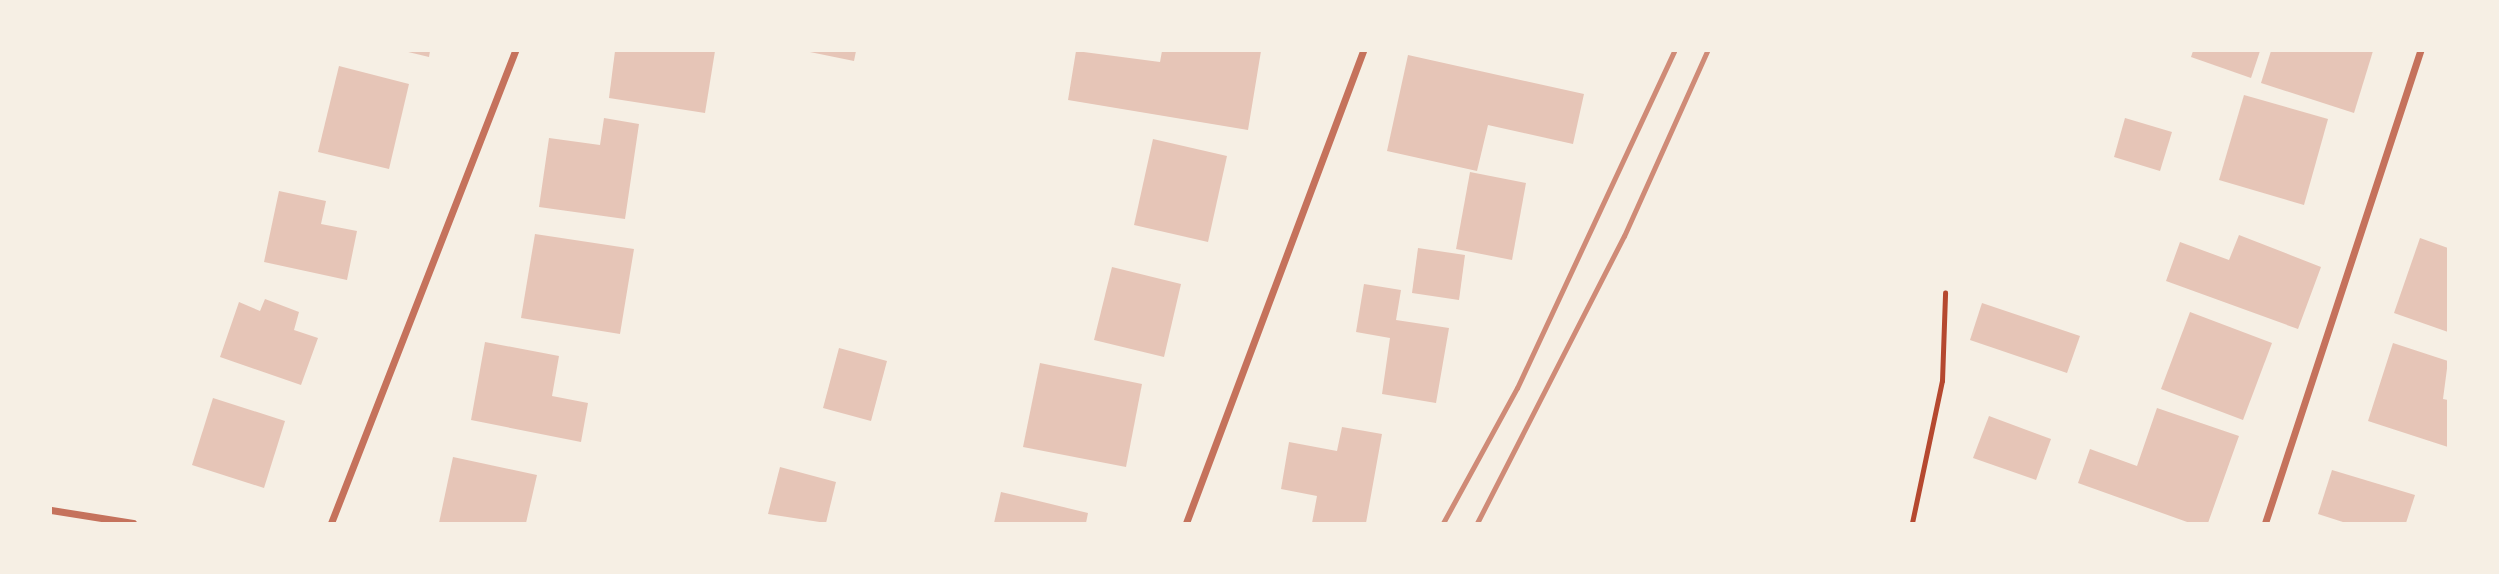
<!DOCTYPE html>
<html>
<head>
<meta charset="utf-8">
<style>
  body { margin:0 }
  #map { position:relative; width:2499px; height:574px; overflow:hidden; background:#f6efe4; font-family:Raleway,sans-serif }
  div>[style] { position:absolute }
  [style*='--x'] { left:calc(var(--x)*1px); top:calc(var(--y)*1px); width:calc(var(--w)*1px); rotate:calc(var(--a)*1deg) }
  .building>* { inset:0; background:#e6c5b7 }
  .path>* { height:4.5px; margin:-2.25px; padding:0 2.25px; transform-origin:2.25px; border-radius:2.25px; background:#b5482f }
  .minor>* { height:7px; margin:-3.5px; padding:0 3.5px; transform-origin:3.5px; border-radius:3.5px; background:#c5725c }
  .rail>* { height:5px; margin:-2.5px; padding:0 2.5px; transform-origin:2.5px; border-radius:2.5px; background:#cf8b77 }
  span { translate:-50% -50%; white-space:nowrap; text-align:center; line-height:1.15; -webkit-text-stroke:6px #f6efe4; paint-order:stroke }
  .frame { position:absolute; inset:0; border:52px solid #f6efe4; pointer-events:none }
</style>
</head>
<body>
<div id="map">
  <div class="building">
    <div style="clip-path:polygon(404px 51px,430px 51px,429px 57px)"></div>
    <div style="clip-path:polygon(615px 51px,715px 51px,705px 113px,609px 98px)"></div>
    <div style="clip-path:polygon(805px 51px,856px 51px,854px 61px)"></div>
    <div style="clip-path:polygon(1076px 51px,1160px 62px,1162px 51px,1261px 51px,1248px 130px,1068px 100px)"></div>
    <div style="clip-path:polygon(2193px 51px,2260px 51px,2251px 78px,2191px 57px)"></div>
    <div style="clip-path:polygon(2271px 51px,2373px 51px,2354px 113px,2261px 83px)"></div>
    <div style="clip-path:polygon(1408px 55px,1584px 94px,1573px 144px,1488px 125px,1477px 171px,1387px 151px)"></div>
    <div style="clip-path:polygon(339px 66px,409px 84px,389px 169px,318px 152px)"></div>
    <div style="clip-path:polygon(2244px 95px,2328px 119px,2304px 205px,2219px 180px)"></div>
    <div style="clip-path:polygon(604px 118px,639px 124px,625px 219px,539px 207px,549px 138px,600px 145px)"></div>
    <div style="clip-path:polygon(2125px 118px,2172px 132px,2160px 171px,2114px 157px)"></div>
    <div style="clip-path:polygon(1153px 139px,1227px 156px,1208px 242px,1134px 225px)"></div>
    <div style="clip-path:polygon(1470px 172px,1526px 183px,1512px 260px,1456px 249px)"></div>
    <div style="clip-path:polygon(279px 191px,326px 201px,321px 224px,357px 231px,347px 280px,264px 262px)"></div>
    <div style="clip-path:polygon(535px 234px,634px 249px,620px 334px,521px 318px)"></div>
    <div style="clip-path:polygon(2239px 235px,2321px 267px,2298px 329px,2166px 281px,2180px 242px,2229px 260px)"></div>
    <div style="clip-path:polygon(2420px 238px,2448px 248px,2448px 332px,2394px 313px)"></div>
    <div style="clip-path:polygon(1418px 248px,1465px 255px,1459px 300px,1412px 293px)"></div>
    <div style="clip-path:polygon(1112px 267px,1181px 284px,1164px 357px,1094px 340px)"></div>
    <div style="clip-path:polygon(1364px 284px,1401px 290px,1396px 320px,1449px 328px,1436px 403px,1382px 394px,1390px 338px,1356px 332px)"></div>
    <div style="clip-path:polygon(265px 299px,299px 312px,294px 330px,318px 338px,301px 385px,220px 357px,239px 302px,260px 311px)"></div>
    <div style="clip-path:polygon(1982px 303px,2080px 336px,2067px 373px,1970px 340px)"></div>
    <div style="clip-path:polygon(2190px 312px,2272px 343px,2243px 420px,2161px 389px)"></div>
    <div style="clip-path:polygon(485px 342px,559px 356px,552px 396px,588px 403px,581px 442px,471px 420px)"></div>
    <div style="clip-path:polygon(2393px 343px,2448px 361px,2443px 399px,2448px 400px,2448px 447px,2368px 421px)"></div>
    <div style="clip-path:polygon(839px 348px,887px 361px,871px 421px,823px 408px)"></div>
    <div style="clip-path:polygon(1040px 363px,1142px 384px,1126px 467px,1023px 447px)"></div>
    <div style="clip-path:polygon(213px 398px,285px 421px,264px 488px,192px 465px)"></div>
    <div style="clip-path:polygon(2157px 408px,2239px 436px,2208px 523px,2190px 523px,2078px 483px,2090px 449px,2137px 466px)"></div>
    <div style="clip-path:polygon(1989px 416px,2051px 439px,2036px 480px,1973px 458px)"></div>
    <div style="clip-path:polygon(1342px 427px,1382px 434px,1366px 523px,1312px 523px,1317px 496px,1281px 489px,1289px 442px,1337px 451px)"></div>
    <div style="clip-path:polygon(453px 457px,537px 475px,526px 523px,439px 523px)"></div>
    <div style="clip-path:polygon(780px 467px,836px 482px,826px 523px,768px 514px)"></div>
    <div style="clip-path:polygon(2332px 470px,2415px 495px,2406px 523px,2346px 523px,2318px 514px)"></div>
    <div style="clip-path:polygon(1001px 492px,1088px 513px,1086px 523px,994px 523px)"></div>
  </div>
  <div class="path">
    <div style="--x:1912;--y:523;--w:145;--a:-78.1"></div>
    <div style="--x:1942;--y:381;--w:88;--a:-88"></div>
  </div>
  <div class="minor">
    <div style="--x:51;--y:510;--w:83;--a:9"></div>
    <div style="--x:331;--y:523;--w:507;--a:-68.7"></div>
    <div style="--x:1186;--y:523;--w:504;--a:-69.44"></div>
    <div style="--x:2265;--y:523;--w:497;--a:-71.8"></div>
  </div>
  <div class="rail">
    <div style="--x:1443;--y:523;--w:154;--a:-61.3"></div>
    <div style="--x:1517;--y:388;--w:372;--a:-65"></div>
    <div style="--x:1477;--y:523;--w:322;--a:-62.9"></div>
    <div style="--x:1624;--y:236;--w:203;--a:-65.8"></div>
  </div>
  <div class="frame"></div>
</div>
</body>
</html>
